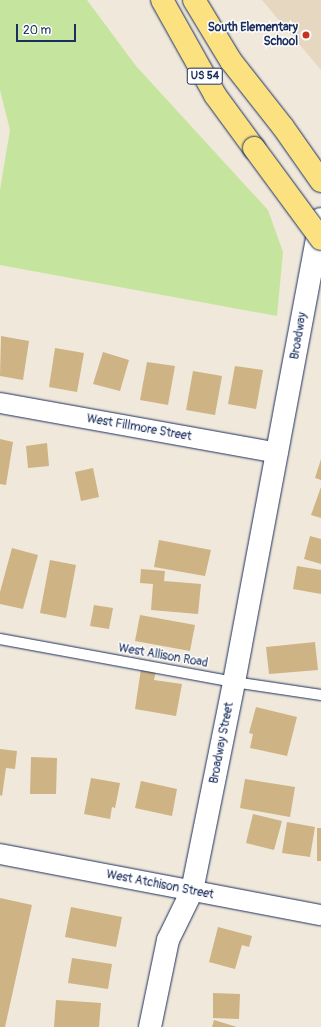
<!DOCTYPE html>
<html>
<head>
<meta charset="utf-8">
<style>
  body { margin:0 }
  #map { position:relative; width:321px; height:1027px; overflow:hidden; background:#f0e8da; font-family:Pangolin,sans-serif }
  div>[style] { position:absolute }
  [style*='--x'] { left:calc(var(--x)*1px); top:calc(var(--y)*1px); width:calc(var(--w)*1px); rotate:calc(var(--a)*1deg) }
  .built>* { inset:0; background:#e6d8c0 }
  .green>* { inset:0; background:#c5e59e }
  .building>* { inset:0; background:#ceb384 }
  .roads { filter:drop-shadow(0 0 1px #1b2f5e) drop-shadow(0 0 1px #1b2f5e) }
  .service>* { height:10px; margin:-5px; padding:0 5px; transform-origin:5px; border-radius:5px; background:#fff }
  .minor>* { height:20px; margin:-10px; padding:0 10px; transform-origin:10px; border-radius:10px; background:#fff }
  .tertiary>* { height:22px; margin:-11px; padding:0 11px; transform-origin:11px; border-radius:11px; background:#fff }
  .motorway>* { height:22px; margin:-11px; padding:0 11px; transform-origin:11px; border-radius:11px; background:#fbe180 }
  .bridges { filter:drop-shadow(0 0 1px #1b2f5e) drop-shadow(0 0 1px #1b2f5e) }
  .motorway-bridge>* { height:22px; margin:-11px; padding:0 11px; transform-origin:11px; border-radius:11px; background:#fbe180 }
  .dots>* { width:11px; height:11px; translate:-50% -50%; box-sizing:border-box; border:2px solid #fff; border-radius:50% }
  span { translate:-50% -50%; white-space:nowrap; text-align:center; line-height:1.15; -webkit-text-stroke:3px #fff; paint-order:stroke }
  .shield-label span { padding:1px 3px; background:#fff; border:1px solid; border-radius:3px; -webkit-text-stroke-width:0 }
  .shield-label { font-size:11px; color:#1b2f5e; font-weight:700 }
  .poi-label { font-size:12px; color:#1b2f5e; font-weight:700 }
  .right { translate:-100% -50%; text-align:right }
  .street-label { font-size:12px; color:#1b2f5e }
  .scale { position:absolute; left:16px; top:24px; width:60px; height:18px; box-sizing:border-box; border:2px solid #1b2f5e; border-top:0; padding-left:5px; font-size:12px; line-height:14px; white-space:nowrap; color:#1b2f5e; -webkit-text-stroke:3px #fff; paint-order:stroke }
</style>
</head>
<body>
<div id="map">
  <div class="built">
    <div style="clip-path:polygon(262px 0,321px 0,321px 70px)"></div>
  </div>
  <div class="green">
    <div style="clip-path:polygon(0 0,87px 0,136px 66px,268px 210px,283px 252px,277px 316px,0 265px,0 190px,10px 130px,0 90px)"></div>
  </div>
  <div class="building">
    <div style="clip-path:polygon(1px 336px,29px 341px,23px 380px,0 376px)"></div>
    <div style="clip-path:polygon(55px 348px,84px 353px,77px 392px,49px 387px)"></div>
    <div style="clip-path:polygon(103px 352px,129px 360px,120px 391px,93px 384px)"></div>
    <div style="clip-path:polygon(147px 362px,175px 366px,168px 405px,140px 400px)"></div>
    <div style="clip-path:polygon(235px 366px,263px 370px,256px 409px,228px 404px)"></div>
    <div style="clip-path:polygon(193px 371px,222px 376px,215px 415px,186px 410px)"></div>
    <div style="clip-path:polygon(0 439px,13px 442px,6px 485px,0 484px)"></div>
    <div style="clip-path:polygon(47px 443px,49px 466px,28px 468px,26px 446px)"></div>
    <div style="clip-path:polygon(321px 459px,321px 480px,315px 478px)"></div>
    <div style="clip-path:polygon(93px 468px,99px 497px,81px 501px,75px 472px)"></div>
    <div style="clip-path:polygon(321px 487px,321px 518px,311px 515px)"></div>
    <div style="clip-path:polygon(310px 536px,321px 539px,321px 564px,304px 559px)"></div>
    <div style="clip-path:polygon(159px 540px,211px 550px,205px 576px,154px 567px)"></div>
    <div style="clip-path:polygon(12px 548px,38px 555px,23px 609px,0 604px,0 592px)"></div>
    <div style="clip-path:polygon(50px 560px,76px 565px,66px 618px,40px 613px)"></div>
    <div style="clip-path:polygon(297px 566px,321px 570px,321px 594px,293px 589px)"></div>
    <div style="clip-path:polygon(141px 569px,165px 571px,164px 581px,201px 584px,198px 614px,151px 610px,153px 584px,140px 583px)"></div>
    <div style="clip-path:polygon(94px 605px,113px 608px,109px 629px,90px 626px)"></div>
    <div style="clip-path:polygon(140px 615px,195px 625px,190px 651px,135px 641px)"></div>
    <div style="clip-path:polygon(315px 642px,318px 670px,269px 674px,266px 647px)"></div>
    <div style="clip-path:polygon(142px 662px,157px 665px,154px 680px,182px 684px,176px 716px,135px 709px)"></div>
    <div style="clip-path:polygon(256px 707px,297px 717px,287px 756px,250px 748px,253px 734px,249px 733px)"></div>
    <div style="clip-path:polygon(0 749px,17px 751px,15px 769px,6px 768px,2px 796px,0 795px)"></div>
    <div style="clip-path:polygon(31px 757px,57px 758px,56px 794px,30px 794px)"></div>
    <div style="clip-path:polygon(91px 778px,120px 783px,115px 808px,112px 807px,110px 819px,84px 814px)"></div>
    <div style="clip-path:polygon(245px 779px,295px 787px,290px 817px,240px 808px)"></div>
    <div style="clip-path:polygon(141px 781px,177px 789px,172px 816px,135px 808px)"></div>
    <div style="clip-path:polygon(253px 814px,282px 821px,274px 850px,246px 843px)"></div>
    <div style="clip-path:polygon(287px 822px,315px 827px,310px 857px,282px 853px)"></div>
    <div style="clip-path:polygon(317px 828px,321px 828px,321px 861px,317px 861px)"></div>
    <div style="clip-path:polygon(0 898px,32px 905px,5px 1027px,0 1027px)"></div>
    <div style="clip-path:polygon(71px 907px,122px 917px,116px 947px,65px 937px)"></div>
    <div style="clip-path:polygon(218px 927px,252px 936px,249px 947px,242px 945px,235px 969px,209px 962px)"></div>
    <div style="clip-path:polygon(72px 958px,112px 964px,108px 989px,68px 983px)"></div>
    <div style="clip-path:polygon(213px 993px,240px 994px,239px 1019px,213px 1018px)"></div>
    <div style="clip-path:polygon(56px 1000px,101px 1003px,99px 1027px,54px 1027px)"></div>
    <div style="clip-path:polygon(214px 1020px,237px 1027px,212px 1027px)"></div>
  </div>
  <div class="roads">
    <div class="service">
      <div style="--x:0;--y:639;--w:238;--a:10.4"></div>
      <div style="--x:234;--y:682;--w:88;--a:8.5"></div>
    </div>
    <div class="minor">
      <div style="--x:0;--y:403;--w:282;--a:10.2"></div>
      <div style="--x:0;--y:854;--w:327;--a:10.8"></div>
    </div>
    <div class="tertiary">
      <div style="--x:150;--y:1027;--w:89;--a:-78.3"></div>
      <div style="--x:168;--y:940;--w:55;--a:-63.9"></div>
      <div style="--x:192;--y:891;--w:213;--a:-78.6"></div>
      <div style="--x:234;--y:682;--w:471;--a:-79.4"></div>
    </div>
    <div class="motorway">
      <div style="--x:162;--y:0;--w:109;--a:60.8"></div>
      <div style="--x:215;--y:95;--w:66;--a:53.7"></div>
      <div style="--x:194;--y:0;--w:71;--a:58.8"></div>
      <div style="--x:231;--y:61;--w:84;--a:51.8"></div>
      <div style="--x:283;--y:127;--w:66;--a:54.9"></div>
    </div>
  </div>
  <div class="bridges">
    <div class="motorway-bridge">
      <div style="--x:254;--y:148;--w:113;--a:53.6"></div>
    </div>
  </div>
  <div class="dots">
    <div style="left:306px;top:35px;background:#c8321e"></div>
  </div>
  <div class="shield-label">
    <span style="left:205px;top:76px">US 54</span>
  </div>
  <div class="poi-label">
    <span class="right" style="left:298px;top:35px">South Elementary<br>School</span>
  </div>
  <div class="street-label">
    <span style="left:299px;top:336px;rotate:-80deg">Broadway</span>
    <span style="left:139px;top:428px;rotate:10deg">West Fillmore Street</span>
    <span style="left:163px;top:656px;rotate:10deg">West Allison Road</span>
    <span style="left:222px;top:743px;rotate:-79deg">Broadway Street</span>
    <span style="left:160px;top:885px;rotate:11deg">West Atchison Street</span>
  </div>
  <div class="scale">20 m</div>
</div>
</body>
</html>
